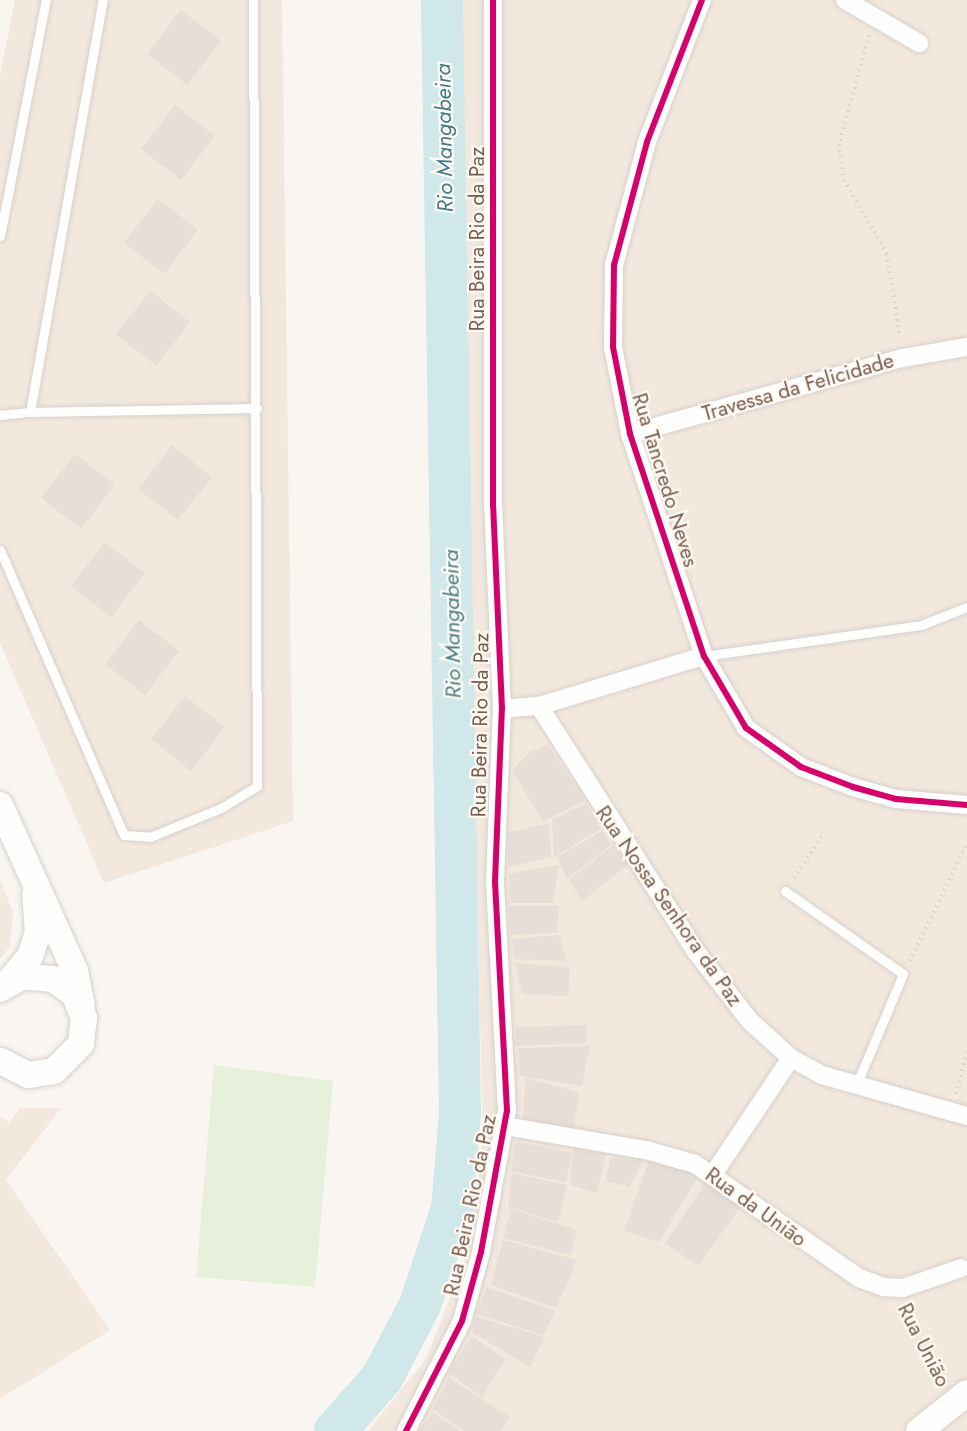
<!DOCTYPE html>
<html>
<head>
<meta charset="utf-8">
<style>
  body { margin:0 }
  #map { position:relative; width:967px; height:1431px; overflow:hidden; background:#f9f5f0; font-family:Jost,sans-serif }
  div>[style] { position:absolute }
  [style*='--x'] { left:calc(var(--x)*1px); top:calc(var(--y)*1px); width:calc(var(--w)*1px); rotate:calc(var(--a)*1deg) }
  .residential>* { inset:0; background:#f2e8de }
  .green>* { inset:0; background:#e7f0db }
  .river>* { height:42px; margin:-21px; padding:0 21px; transform-origin:21px; border-radius:21px; background:#d0e8ea }
  .building>* { inset:0; background:#e6ded7 }
  .path>* { height:4px; margin-top:-2px; transform-origin:0; background:repeating-linear-gradient(90deg,#dcd5d0 0 1.5px,transparent 0 6px) }
  .roads { filter:drop-shadow(0 0 2px #d7d1cb) drop-shadow(0 0 2px #d7d1cb) }
  .lane>* { height:9px; margin:-4.5px; padding:0 4.5px; transform-origin:4.5px; border-radius:4.5px; background:#fefefd }
  .street>* { height:18px; margin:-9px; padding:0 9px; transform-origin:9px; border-radius:9px; background:#fefefd }
  .secondary>* { height:26px; margin:-13px; padding:0 13px; transform-origin:13px; border-radius:13px; background:#fefefd }
  .cycleway>* { height:6px; margin:-3px; padding:0 3px; transform-origin:3px; border-radius:3px; background:#d6006c }
  span { translate:-50% -50%; white-space:nowrap; text-align:center; line-height:1.15; -webkit-text-stroke:4.5px #fffaf3; paint-order:stroke }
  .street-label { font-size:21px; color:#7a5c4d }
  .water-label { font-size:22px; color:#437c86; font-style:italic }
</style>
</head>
<body>
<div id="map">
  <div class="residential">
    <div style="clip-path:polygon(15px 0,282px 0,293px 821px,104px 883px,0 643px,0 75px)"></div>
    <div style="clip-path:polygon(459px 0,967px 0,967px 1431px,368px 1431px,426px 1359px,467px 1255px,483px 1136px,457px 117px)"></div>
    <div style="clip-path:polygon(0 880px,13px 912px,10px 946px,0 959px)"></div>
    <div style="clip-path:polygon(20px 1108px,61px 1108px,6px 1180px,110px 1330px,0 1399px,0 1116px,9px 1123px)"></div>
  </div>
  <div class="green">
    <div style="clip-path:polygon(214px 1065px,333px 1081px,315px 1287px,196px 1277px)"></div>
  </div>
  <div class="river">
    <div style="--x:335;--y:1431;--w:71;--a:-48.4"></div>
    <div style="--x:382;--y:1378;--w:82;--a:-62.5"></div>
    <div style="--x:420;--y:1305;--w:101;--a:-71.6"></div>
    <div style="--x:452;--y:1209;--w:96;--a:-85.2"></div>
    <div style="--x:460;--y:1113;--w:1113;--a:-90.93"></div>
  </div>
  <div class="building">
    <div style="clip-path:polygon(181px 10px,221px 41px,187px 85px,147px 54px)"></div>
    <div style="clip-path:polygon(175px 105px,215px 136px,181px 180px,141px 149px)"></div>
    <div style="clip-path:polygon(158px 199px,198px 230px,164px 274px,124px 243px)"></div>
    <div style="clip-path:polygon(150px 291px,190px 322px,156px 366px,116px 334px)"></div>
    <div style="clip-path:polygon(172px 445px,212px 477px,178px 520px,138px 489px)"></div>
    <div style="clip-path:polygon(75px 454px,115px 485px,81px 529px,41px 498px)"></div>
    <div style="clip-path:polygon(105px 542px,145px 573px,111px 617px,71px 586px)"></div>
    <div style="clip-path:polygon(139px 620px,179px 651px,145px 695px,105px 664px)"></div>
    <div style="clip-path:polygon(185px 696px,225px 727px,191px 771px,151px 739px)"></div>
    <div style="clip-path:polygon(548px 745px,585px 801px,543px 822px,512px 770px,530px 752px)"></div>
    <div style="clip-path:polygon(587px 803px,600px 829px,554px 857px,552px 820px)"></div>
    <div style="clip-path:polygon(549px 823px,551px 857px,508px 867px,508px 833px)"></div>
    <div style="clip-path:polygon(602px 831px,611px 845px,567px 879px,557px 857px)"></div>
    <div style="clip-path:polygon(613px 845px,629px 864px,582px 901px,569px 880px)"></div>
    <div style="clip-path:polygon(559px 865px,553px 903px,510px 903px,509px 874px)"></div>
    <div style="clip-path:polygon(509px 906px,559px 906px,557px 933px,510px 935px)"></div>
    <div style="clip-path:polygon(559px 935px,566px 961px,515px 959px,511px 939px)"></div>
    <div style="clip-path:polygon(515px 963px,570px 967px,568px 996px,522px 994px)"></div>
    <div style="clip-path:polygon(588px 1025px,585px 1043px,516px 1046px,516px 1027px)"></div>
    <div style="clip-path:polygon(590px 1046px,582px 1086px,520px 1076px,518px 1048px)"></div>
    <div style="clip-path:polygon(525px 1078px,579px 1092px,573px 1132px,523px 1124px)"></div>
    <div style="clip-path:polygon(516px 1142px,573px 1153px,565px 1182px,511px 1171px)"></div>
    <div style="clip-path:polygon(573px 1149px,606px 1153px,597px 1193px,570px 1185px)"></div>
    <div style="clip-path:polygon(610px 1158px,644px 1160px,629px 1187px,606px 1181px)"></div>
    <div style="clip-path:polygon(649px 1160px,699px 1174px,659px 1242px,624px 1231px)"></div>
    <div style="clip-path:polygon(511px 1173px,567px 1185px,558px 1222px,508px 1207px)"></div>
    <div style="clip-path:polygon(709px 1177px,744px 1202px,698px 1266px,665px 1243px)"></div>
    <div style="clip-path:polygon(511px 1209px,577px 1230px,571px 1255px,503px 1238px)"></div>
    <div style="clip-path:polygon(503px 1240px,577px 1260px,556px 1308px,491px 1285px)"></div>
    <div style="clip-path:polygon(487px 1287px,555px 1311px,544px 1335px,476px 1314px)"></div>
    <div style="clip-path:polygon(475px 1316px,544px 1337px,530px 1367px,473px 1333px)"></div>
    <div style="clip-path:polygon(472px 1336px,505px 1359px,482px 1397px,448px 1373px)"></div>
    <div style="clip-path:polygon(449px 1378px,510px 1417px,501px 1431px,464px 1431px,433px 1409px)"></div>
    <div style="clip-path:polygon(433px 1413px,461px 1431px,418px 1431px)"></div>
  </div>
  <div class="path">
    <div style="--x:869;--y:35;--w:113;--a:105.4"></div>
    <div style="--x:839;--y:144;--w:36;--a:82"></div>
    <div style="--x:844;--y:180;--w:86;--a:59.8"></div>
    <div style="--x:887;--y:254;--w:84;--a:81.1"></div>
    <div style="--x:794;--y:878;--w:54;--a:-56.3"></div>
    <div style="--x:910;--y:961;--w:131;--a:-64.2"></div>
    <div style="--x:956;--y:1094;--w:44;--a:-75.7"></div>
    <div style="--x:904;--y:1307;--w:85;--a:62.8"></div>
  </div>
  <div class="roads">
    <div class="lane">
      <div style="--x:0;--y:236;--w:240;--a:-79"></div>
      <div style="--x:30;--y:412;--w:227;--a:-1"></div>
      <div style="--x:0;--y:415;--w:30;--a:-6"></div>
      <div style="--x:30;--y:412;--w:418;--a:-80"></div>
      <div style="--x:0;--y:550;--w:311;--a:66.5"></div>
      <div style="--x:124;--y:835;--w:26;--a:4"></div>
      <div style="--x:150;--y:837;--w:77;--a:-22.2"></div>
      <div style="--x:221;--y:808;--w:42;--a:-31.4"></div>
      <div style="--x:257;--y:786;--w:786;--a:-90.29"></div>
      <div style="--x:704;--y:656;--w:219;--a:-8.1"></div>
      <div style="--x:921;--y:625;--w:49;--a:-21.4"></div>
      <div style="--x:785;--y:891;--w:144;--a:35.1"></div>
      <div style="--x:903;--y:974;--w:121;--a:112.8"></div>
    </div>
    <div class="street">
      <div style="--x:702;--y:0;--w:152;--a:111.2"></div>
      <div style="--x:647;--y:142;--w:127;--a:105"></div>
      <div style="--x:614;--y:265;--w:82;--a:90.7"></div>
      <div style="--x:613;--y:347;--w:89;--a:78.9"></div>
      <div style="--x:630;--y:434;--w:234;--a:71.6"></div>
      <div style="--x:704;--y:656;--w:83;--a:59.7"></div>
      <div style="--x:746;--y:728;--w:67;--a:35.3"></div>
      <div style="--x:801;--y:767;--w:56;--a:21"></div>
      <div style="--x:853;--y:787;--w:45;--a:15.6"></div>
      <div style="--x:896;--y:799;--w:71;--a:4.8"></div>
      <div style="--x:845;--y:0;--w:86;--a:30.2"></div>
      <div style="--x:630;--y:434;--w:283;--a:-15.6"></div>
      <div style="--x:903;--y:358;--w:65;--a:-9.8"></div>
      <div style="--x:539;--y:706;--w:293;--a:57.4"></div>
      <div style="--x:697;--y:953;--w:86;--a:52.1"></div>
      <div style="--x:750;--y:1021;--w:55;--a:42.1"></div>
      <div style="--x:791;--y:1058;--w:35;--a:29"></div>
      <div style="--x:822;--y:1075;--w:151;--a:15.8"></div>
      <div style="--x:502;--y:709;--w:37;--a:-5"></div>
      <div style="--x:539;--y:706;--w:172;--a:-16.9"></div>
      <div style="--x:505;--y:1126;--w:143;--a:9.7"></div>
      <div style="--x:646;--y:1150;--w:51;--a:15.9"></div>
      <div style="--x:695;--y:1164;--w:200;--a:34.8"></div>
      <div style="--x:859;--y:1278;--w:27;--a:20"></div>
      <div style="--x:884;--y:1287;--w:19;--a:3"></div>
      <div style="--x:903;--y:1288;--w:61;--a:-19"></div>
      <div style="--x:714;--y:1173;--w:138;--a:-56.2"></div>
      <div style="--x:406;--y:1431;--w:123;--a:-63"></div>
      <div style="--x:462;--y:1321;--w:72;--a:-74.6"></div>
      <div style="--x:481;--y:1252;--w:143;--a:-79.6"></div>
      <div style="--x:507;--y:1111;--w:230;--a:-93"></div>
      <div style="--x:495;--y:881;--w:172;--a:-87.7"></div>
      <div style="--x:502;--y:709;--w:203;--a:-92.5"></div>
      <div style="--x:493;--y:506;--w:506;--a:-90"></div>
    </div>
    <div class="secondary">
      <div style="--x:0;--y:805;--w:182;--a:65.7"></div>
      <div style="--x:75;--y:971;--w:36;--a:79"></div>
      <div style="--x:9;--y:982;--w:33;--a:-51"></div>
      <div style="--x:30;--y:956;--w:24;--a:-71"></div>
      <div style="--x:38;--y:933;--w:39;--a:-94"></div>
      <div style="--x:0;--y:989;--w:26;--a:-29"></div>
      <div style="--x:23;--y:976;--w:30;--a:6"></div>
      <div style="--x:53;--y:979;--w:26;--a:36"></div>
      <div style="--x:74;--y:994;--w:26;--a:67"></div>
      <div style="--x:84;--y:1018;--w:26;--a:97"></div>
      <div style="--x:81;--y:1044;--w:38;--a:135"></div>
      <div style="--x:54;--y:1071;--w:26;--a:171"></div>
      <div style="--x:28;--y:1075;--w:31;--a:-153"></div>
      <div style="--x:919;--y:1431;--w:61;--a:-38.4"></div>
    </div>
  </div>
  <div class="cycleway">
    <div style="--x:702;--y:0;--w:152;--a:111.2"></div>
    <div style="--x:647;--y:142;--w:127;--a:105"></div>
    <div style="--x:614;--y:265;--w:82;--a:90.7"></div>
    <div style="--x:613;--y:347;--w:89;--a:78.9"></div>
    <div style="--x:630;--y:434;--w:234;--a:71.6"></div>
    <div style="--x:704;--y:656;--w:83;--a:59.7"></div>
    <div style="--x:746;--y:728;--w:67;--a:35.3"></div>
    <div style="--x:801;--y:767;--w:56;--a:21"></div>
    <div style="--x:853;--y:787;--w:45;--a:15.6"></div>
    <div style="--x:896;--y:799;--w:71;--a:4.8"></div>
    <div style="--x:406;--y:1431;--w:123;--a:-63"></div>
    <div style="--x:462;--y:1321;--w:72;--a:-74.6"></div>
    <div style="--x:481;--y:1252;--w:143;--a:-79.6"></div>
    <div style="--x:507;--y:1111;--w:230;--a:-93"></div>
    <div style="--x:495;--y:881;--w:172;--a:-87.7"></div>
    <div style="--x:502;--y:709;--w:203;--a:-92.5"></div>
    <div style="--x:493;--y:506;--w:506;--a:-90"></div>
  </div>
  <div class="street-label">
    <span style="left:477px;top:239px;rotate:-90deg">Rua Beira Rio da Paz</span>
    <span style="left:798px;top:387px;rotate:-16deg">Travessa da Felicidade</span>
    <span style="left:665px;top:480px;rotate:73deg">Rua Tancredo Neves</span>
    <span style="left:480px;top:725px;rotate:-89deg">Rua Beira Rio da Paz</span>
    <span style="left:669px;top:906px;rotate:55deg">Rua Nossa Senhora da Paz</span>
    <span style="left:470px;top:1205px;rotate:-78deg">Rua Beira Rio da Paz</span>
    <span style="left:756px;top:1207px;rotate:36deg">Rua da União</span>
    <span style="left:924px;top:1345px;rotate:63deg">Rua União</span>
  </div>
  <div class="water-label">
    <span style="left:444px;top:138px;rotate:-91deg">Rio Mangabeira</span>
    <span style="left:452px;top:624px;rotate:-91deg">Rio Mangabeira</span>
  </div>
</div>
</body>
</html>
